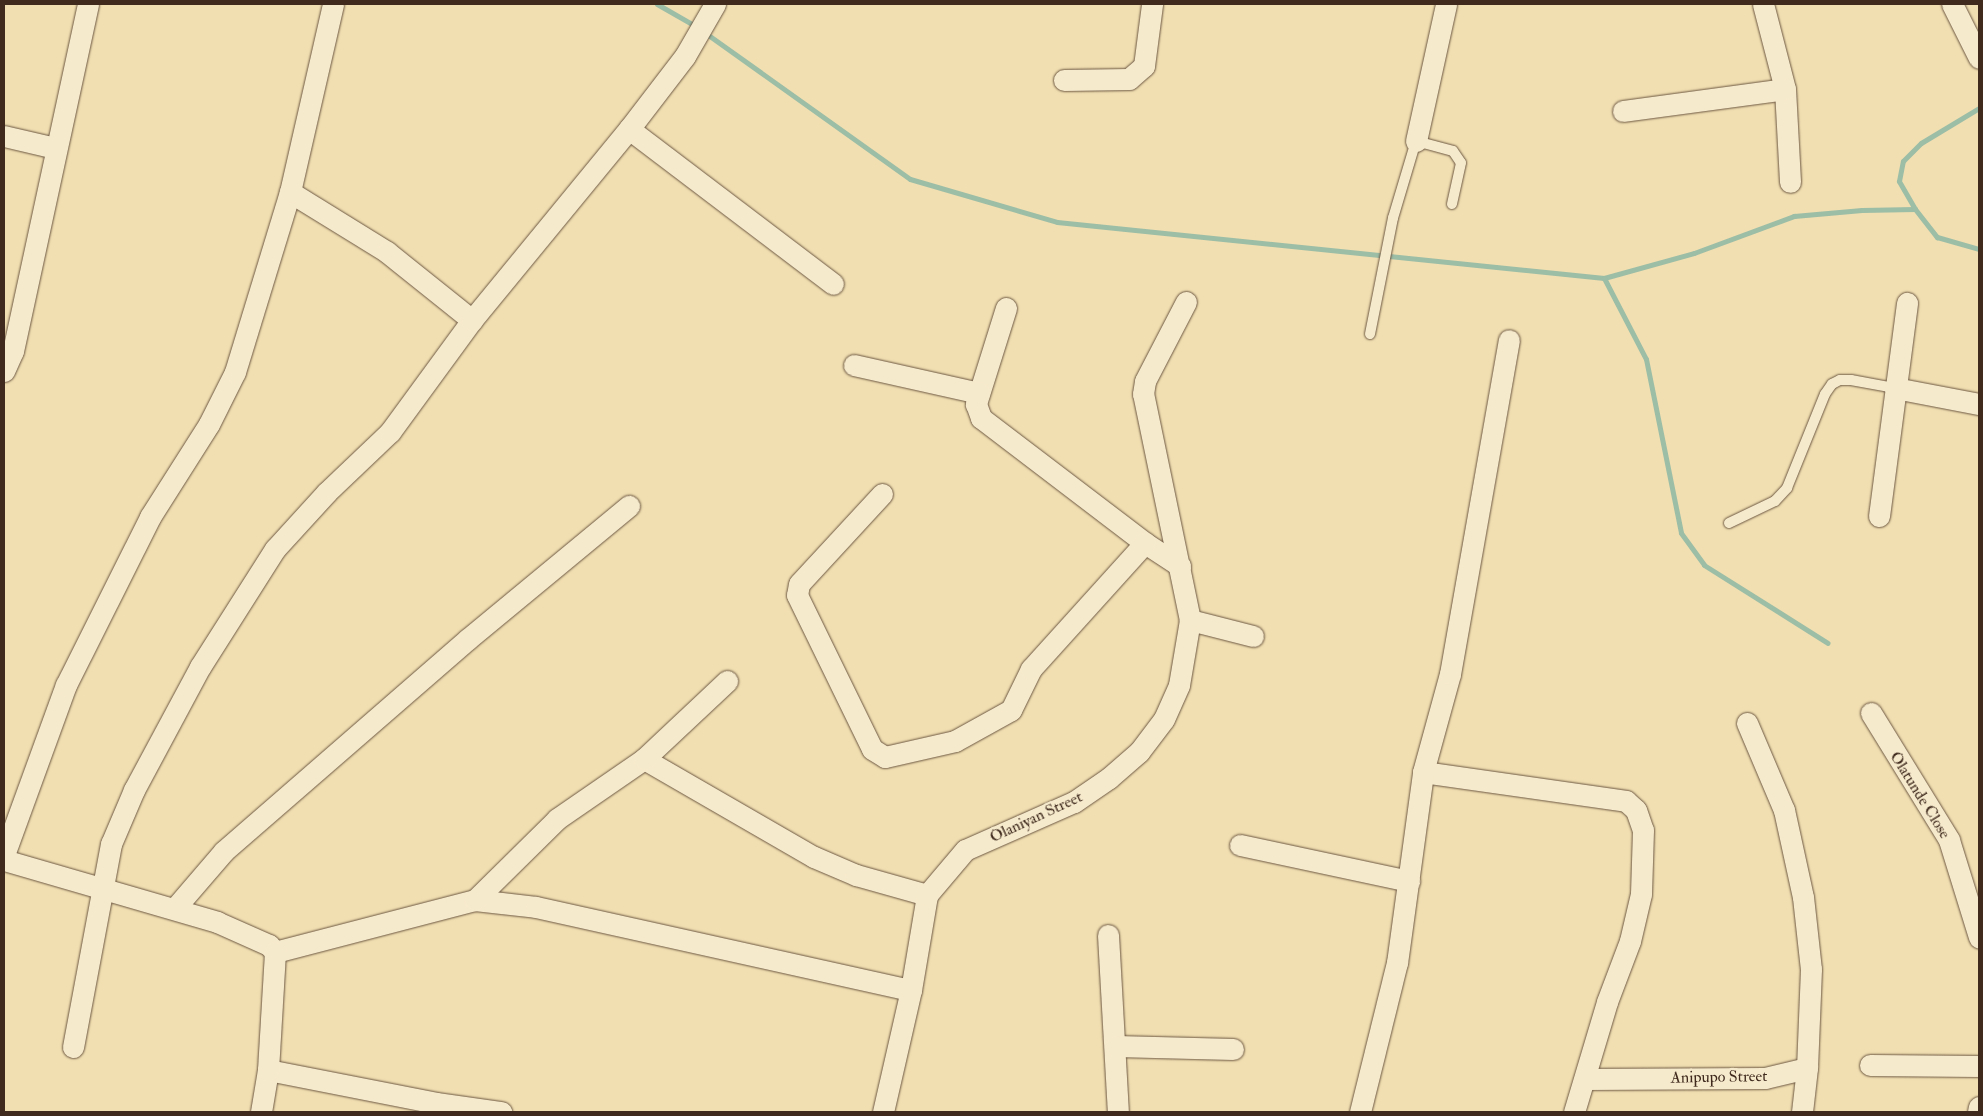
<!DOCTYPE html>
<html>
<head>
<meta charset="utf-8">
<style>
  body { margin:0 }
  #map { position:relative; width:1983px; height:1116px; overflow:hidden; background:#f1dfb1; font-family:"IM FELL Double Pica",serif }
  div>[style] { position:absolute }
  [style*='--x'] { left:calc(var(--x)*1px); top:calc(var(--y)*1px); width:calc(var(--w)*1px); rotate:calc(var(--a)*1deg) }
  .stream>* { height:5px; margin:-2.5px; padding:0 2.5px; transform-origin:2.5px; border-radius:2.5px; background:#9cbda6 }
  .roads { filter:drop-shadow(0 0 1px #6c5742) drop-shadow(0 0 1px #6c5742) }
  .lane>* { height:10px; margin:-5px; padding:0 5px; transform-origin:5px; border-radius:5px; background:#f6eacc }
  .street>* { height:21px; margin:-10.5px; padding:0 10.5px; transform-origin:10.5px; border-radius:10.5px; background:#f6eacc }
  span { translate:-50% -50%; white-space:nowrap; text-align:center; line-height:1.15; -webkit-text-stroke:4.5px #f6eacc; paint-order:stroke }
  .street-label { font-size:16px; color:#3f2a1d }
  .frame { position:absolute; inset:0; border:5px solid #3f2a1d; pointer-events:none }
</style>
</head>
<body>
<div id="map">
  <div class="stream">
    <div style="--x:657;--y:4;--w:46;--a:29.9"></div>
    <div style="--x:704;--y:32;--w:253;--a:35.5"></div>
    <div style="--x:910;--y:179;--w:153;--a:16.3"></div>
    <div style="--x:1057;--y:222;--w:550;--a:5.85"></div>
    <div style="--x:1604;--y:278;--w:93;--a:-15.5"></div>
    <div style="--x:1694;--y:253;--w:107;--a:-20.3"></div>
    <div style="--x:1794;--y:216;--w:68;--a:-5"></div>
    <div style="--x:1862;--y:210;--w:53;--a:-1.1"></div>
    <div style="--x:1915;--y:209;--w:36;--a:52"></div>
    <div style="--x:1937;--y:237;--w:44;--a:15.9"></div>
    <div style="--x:1915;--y:209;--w:32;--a:-120"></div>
    <div style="--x:1899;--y:181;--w:20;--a:-79"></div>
    <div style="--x:1903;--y:161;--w:25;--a:-45"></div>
    <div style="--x:1921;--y:143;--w:68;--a:-31.1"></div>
    <div style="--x:1604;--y:278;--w:91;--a:62.6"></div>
    <div style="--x:1646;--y:359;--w:177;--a:78.6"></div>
    <div style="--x:1681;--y:533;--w:39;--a:54"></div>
    <div style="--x:1704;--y:565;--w:146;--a:32.2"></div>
  </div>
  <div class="roads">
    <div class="lane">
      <div style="--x:1370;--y:334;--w:118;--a:-78.8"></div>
      <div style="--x:1393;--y:218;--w:80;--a:-73.4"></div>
      <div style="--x:1416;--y:141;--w:38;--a:15"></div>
      <div style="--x:1453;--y:151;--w:14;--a:56"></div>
      <div style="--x:1461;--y:163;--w:42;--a:102.4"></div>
      <div style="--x:1729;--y:523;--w:51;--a:-25.6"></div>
      <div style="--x:1775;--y:501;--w:18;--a:-47"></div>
      <div style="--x:1787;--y:488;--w:101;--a:-68"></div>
      <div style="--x:1825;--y:394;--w:12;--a:-55"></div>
      <div style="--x:1832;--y:384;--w:9;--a:-27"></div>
      <div style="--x:1840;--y:380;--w:11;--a:0"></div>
      <div style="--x:1851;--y:380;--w:45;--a:10.3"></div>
    </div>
    <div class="street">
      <div style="--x:1763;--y:4;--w:88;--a:75.5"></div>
      <div style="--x:1785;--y:89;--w:93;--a:86.9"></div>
      <div style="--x:1952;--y:4;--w:60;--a:63.4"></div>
      <div style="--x:1064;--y:80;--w:65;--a:-0.9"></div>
      <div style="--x:1129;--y:79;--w:20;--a:-41"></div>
      <div style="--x:1144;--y:66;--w:63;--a:-82.6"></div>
      <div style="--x:1623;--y:111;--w:163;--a:-7.7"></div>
      <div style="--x:629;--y:129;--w:256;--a:37.2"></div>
      <div style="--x:4;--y:136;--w:52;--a:13.2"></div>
      <div style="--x:1416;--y:141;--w:140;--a:-77.6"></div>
      <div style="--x:290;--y:192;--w:114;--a:31.7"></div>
      <div style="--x:387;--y:252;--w:109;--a:38.7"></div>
      <div style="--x:1006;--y:308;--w:101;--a:107.4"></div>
      <div style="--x:976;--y:404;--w:15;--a:70"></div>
      <div style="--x:981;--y:418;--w:206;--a:37.3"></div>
      <div style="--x:1145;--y:543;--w:42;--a:33.3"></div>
      <div style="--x:854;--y:365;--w:128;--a:12.6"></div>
      <div style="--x:4;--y:371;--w:22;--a:-66"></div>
      <div style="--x:13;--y:351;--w:355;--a:-77.8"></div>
      <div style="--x:1895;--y:388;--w:86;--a:10.8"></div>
      <div style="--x:882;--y:494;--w:122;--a:132.7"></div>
      <div style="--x:799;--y:584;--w:11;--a:100"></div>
      <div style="--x:797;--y:595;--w:171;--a:64"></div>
      <div style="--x:872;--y:749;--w:15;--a:32"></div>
      <div style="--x:885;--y:757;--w:72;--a:-12.9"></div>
      <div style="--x:955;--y:741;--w:64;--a:-29"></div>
      <div style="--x:1011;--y:710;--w:46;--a:-64"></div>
      <div style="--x:1031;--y:669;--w:170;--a:-47.9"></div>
      <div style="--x:1879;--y:516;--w:215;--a:-82.5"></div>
      <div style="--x:1190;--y:620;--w:65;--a:14.3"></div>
      <div style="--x:1871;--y:713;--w:149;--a:58.4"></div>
      <div style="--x:1949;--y:840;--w:102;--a:72.8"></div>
      <div style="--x:1747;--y:723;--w:95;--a:67"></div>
      <div style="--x:1784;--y:810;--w:89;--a:77.7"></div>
      <div style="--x:1803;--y:897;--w:72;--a:83.7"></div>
      <div style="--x:1811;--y:969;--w:99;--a:92.3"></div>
      <div style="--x:644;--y:759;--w:196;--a:30"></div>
      <div style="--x:814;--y:857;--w:46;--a:23.2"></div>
      <div style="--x:856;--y:875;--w:74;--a:15.7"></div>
      <div style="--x:1423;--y:772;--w:205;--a:8.1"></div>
      <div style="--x:1626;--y:801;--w:13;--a:42"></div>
      <div style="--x:1636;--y:810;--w:21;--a:71"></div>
      <div style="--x:1643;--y:830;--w:64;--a:91.8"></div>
      <div style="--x:1641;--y:894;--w:48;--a:103.2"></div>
      <div style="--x:1630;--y:941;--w:65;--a:110.7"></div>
      <div style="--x:1607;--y:1002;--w:115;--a:106.7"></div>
      <div style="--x:1240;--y:845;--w:173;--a:12"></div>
      <div style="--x:4;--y:855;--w:181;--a:-70"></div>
      <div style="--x:66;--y:685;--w:188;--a:-63.4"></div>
      <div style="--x:150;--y:517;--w:110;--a:-57.6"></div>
      <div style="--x:209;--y:424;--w:58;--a:-63.4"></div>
      <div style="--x:235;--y:372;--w:188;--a:-73"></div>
      <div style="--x:290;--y:192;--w:193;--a:-77.1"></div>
      <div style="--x:4;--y:860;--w:222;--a:16.2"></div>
      <div style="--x:217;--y:922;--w:57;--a:23.9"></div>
      <div style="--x:269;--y:945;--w:9;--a:49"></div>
      <div style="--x:275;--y:952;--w:207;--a:-14.6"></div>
      <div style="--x:475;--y:900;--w:61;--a:6.5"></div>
      <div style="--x:536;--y:907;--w:384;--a:12.5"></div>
      <div style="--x:475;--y:900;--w:115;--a:-44.6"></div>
      <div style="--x:557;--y:819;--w:106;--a:-34.6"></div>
      <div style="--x:644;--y:759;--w:114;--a:-43.2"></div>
      <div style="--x:175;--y:908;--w:75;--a:-49.3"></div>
      <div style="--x:224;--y:851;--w:323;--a:-41"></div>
      <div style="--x:468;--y:639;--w:209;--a:-39.6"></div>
      <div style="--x:1108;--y:935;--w:177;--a:86.8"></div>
      <div style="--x:1116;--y:1046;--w:117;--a:1.5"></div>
      <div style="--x:73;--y:1047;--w:207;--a:-79.4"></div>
      <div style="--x:111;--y:844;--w:59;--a:-66.9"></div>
      <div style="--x:134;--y:790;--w:140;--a:-61.8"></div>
      <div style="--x:200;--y:667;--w:140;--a:-57.6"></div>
      <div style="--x:275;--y:549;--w:77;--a:-47.6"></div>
      <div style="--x:327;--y:492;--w:87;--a:-43.6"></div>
      <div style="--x:390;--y:432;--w:139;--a:-53.8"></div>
      <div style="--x:472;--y:320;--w:247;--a:-50.6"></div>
      <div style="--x:629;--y:129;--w:92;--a:-52.5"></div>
      <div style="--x:685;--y:56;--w:60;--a:-60"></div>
      <div style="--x:1870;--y:1065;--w:109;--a:0.5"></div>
      <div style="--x:268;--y:1070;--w:171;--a:11.1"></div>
      <div style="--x:436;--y:1103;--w:66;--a:7.9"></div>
      <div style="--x:1585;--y:1079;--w:180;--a:-0.3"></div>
      <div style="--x:1765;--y:1078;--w:43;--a:-13.4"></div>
      <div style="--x:1807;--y:1068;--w:44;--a:96.5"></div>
      <div style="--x:261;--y:1112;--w:43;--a:-80.5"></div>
      <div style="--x:268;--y:1070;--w:118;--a:-86.6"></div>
      <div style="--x:883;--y:1112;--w:125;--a:-77.1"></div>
      <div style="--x:911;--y:990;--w:96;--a:-80.4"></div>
      <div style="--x:927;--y:895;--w:59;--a:-49.8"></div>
      <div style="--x:965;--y:850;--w:119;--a:-23.8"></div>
      <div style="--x:1074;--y:802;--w:42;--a:-34.4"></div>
      <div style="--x:1109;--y:778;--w:40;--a:-41"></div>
      <div style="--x:1139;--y:752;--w:41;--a:-52.9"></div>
      <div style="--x:1164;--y:719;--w:37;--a:-66"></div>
      <div style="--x:1179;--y:685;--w:66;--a:-80.4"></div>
      <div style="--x:1190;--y:620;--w:231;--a:-101.7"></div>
      <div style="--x:1143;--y:394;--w:13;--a:-81"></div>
      <div style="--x:1145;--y:381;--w:89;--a:-62.6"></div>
      <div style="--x:1360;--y:1112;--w:154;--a:-76.1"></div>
      <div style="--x:1397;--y:963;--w:193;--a:-82.2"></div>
      <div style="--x:1423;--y:772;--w:102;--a:-74.6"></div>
      <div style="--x:1450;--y:674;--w:339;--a:-80"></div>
      <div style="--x:1978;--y:1112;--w:5;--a:-79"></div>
    </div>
  </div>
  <div class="street-label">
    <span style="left:1920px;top:795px;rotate:58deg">Olatunde Close</span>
    <span style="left:1036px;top:817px;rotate:-25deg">Olaniyan Street</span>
    <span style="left:1719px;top:1077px;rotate:-1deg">Anipupo Street</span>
  </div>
  <div class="frame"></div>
</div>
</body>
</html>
